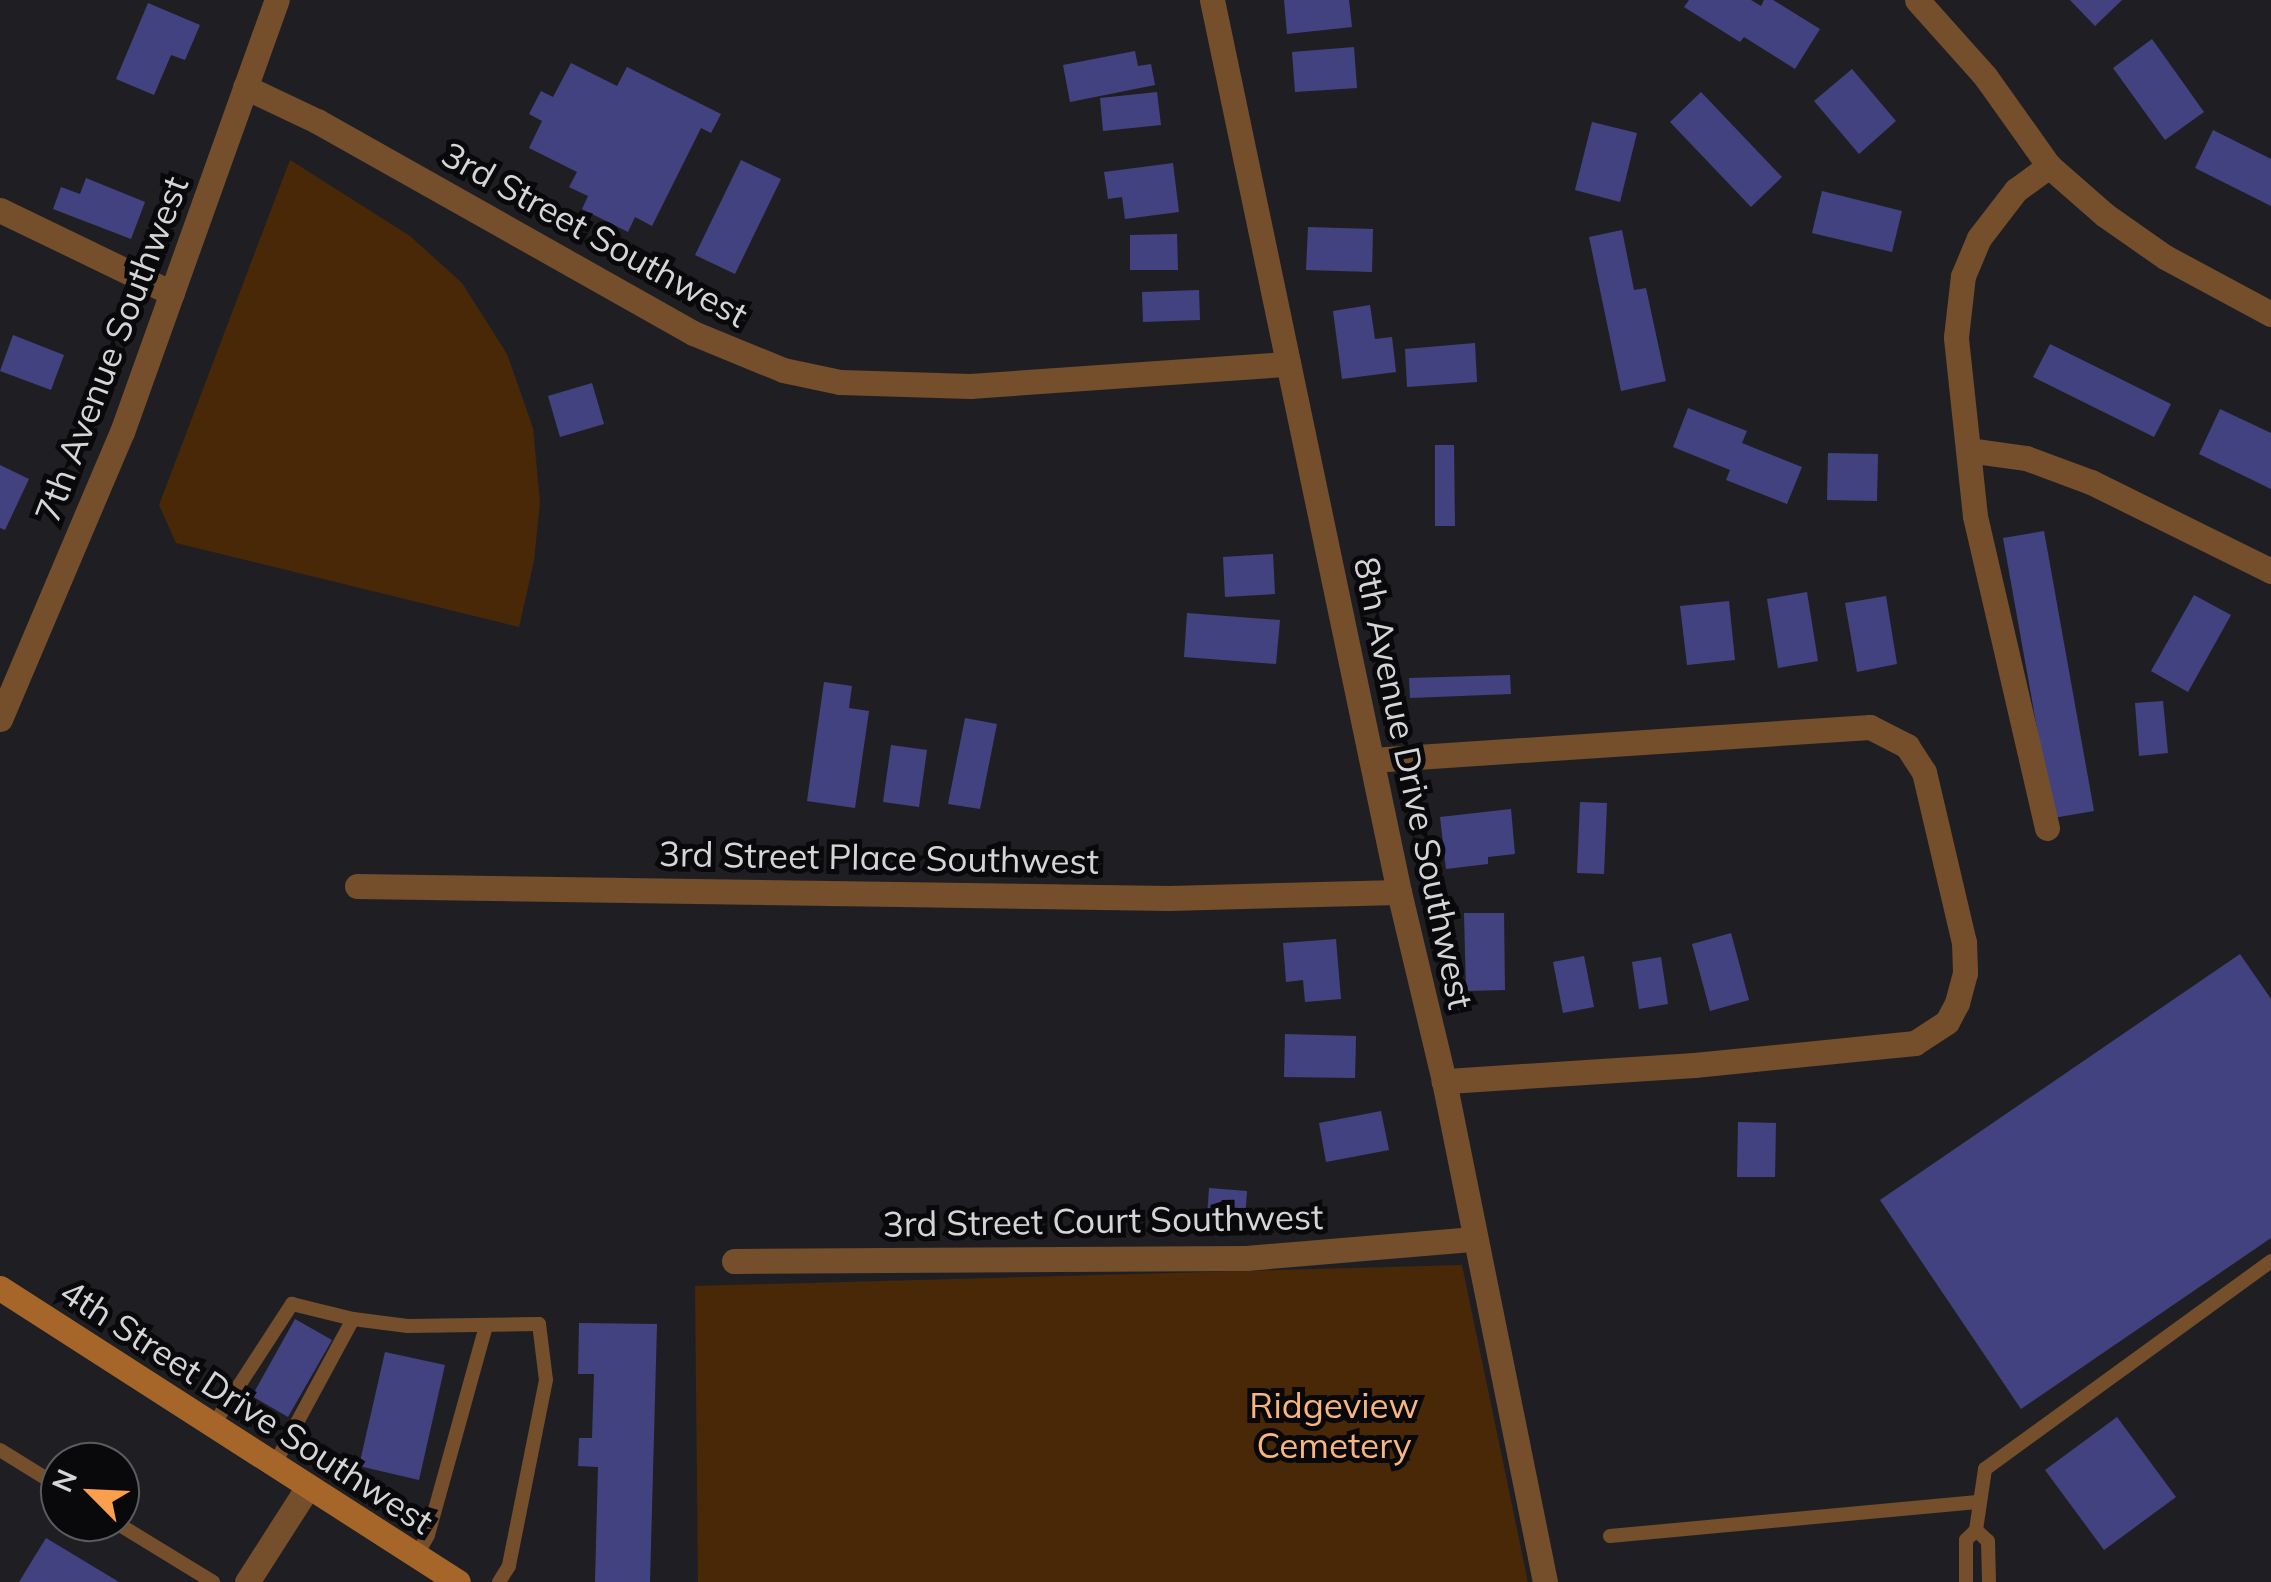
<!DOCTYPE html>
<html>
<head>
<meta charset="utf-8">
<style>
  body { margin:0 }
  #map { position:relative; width:2271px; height:1582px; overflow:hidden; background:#1f1f23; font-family:Mulish,sans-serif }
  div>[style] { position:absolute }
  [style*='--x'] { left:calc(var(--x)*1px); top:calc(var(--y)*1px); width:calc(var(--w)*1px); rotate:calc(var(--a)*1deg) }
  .green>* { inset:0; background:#492808 }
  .building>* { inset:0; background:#434281 }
  .service>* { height:14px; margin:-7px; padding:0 7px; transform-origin:7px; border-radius:7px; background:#754e2b }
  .minor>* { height:25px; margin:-12.5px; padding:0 12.5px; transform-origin:12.5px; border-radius:12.5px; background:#754e2b }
  .tertiary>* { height:25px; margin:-12.5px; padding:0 12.5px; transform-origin:12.5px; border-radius:12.5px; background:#754e2b }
  .secondary>* { height:25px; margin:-12.5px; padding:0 12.5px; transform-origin:12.5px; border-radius:12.5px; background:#a6662a }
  span { translate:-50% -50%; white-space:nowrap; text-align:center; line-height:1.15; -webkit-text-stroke:10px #09090b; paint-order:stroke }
  .street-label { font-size:35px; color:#d5d5d8 }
  .park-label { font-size:35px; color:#f8b57d }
  .north { position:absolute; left:40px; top:1442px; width:100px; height:100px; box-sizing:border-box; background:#09090b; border:2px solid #5b5b5d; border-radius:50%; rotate:294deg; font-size:28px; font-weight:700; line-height:40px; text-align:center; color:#d5d5d8 }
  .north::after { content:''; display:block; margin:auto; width:35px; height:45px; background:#f99f4d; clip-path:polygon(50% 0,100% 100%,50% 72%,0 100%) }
</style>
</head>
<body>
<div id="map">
  <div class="green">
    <div style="clip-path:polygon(290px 160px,410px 236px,462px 283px,507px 354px,533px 428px,540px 502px,534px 561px,519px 627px,176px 543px,159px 505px)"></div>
    <div style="clip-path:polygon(1462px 1265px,1528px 1582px,698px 1582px,695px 1286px)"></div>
  </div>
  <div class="building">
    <div style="clip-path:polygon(1284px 0,1349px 0,1352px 27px,1287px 34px)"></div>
    <div style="clip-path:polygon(1689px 0,1751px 0,1761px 6px,1764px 0,1773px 0,1820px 29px,1795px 69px,1744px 37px,1740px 42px,1684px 7px)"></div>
    <div style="clip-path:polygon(2070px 0,2122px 0,2095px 26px)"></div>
    <div style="clip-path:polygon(148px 3px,200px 25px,185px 60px,171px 55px,154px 95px,116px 79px)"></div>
    <div style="clip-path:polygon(2152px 39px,2204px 112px,2165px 140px,2113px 68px)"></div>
    <div style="clip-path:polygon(1354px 47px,1357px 88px,1295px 92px,1292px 52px)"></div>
    <div style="clip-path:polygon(1135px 51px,1138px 66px,1151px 64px,1155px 85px,1070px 102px,1063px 65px)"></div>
    <div style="clip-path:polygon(571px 63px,617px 86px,627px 67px,721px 114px,711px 133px,701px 128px,652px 226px,635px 217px,628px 232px,582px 209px,588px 196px,569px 187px,577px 172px,529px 148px,542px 121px,529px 114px,541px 91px,553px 97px)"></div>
    <div style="clip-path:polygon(1852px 69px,1896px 121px,1859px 154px,1814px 101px)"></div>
    <div style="clip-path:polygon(1157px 92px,1161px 125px,1103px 131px,1100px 98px)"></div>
    <div style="clip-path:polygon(1701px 92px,1782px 177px,1751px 207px,1670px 122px)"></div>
    <div style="clip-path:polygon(1592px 122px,1637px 133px,1620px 202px,1575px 190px)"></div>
    <div style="clip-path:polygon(2213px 130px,2271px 159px,2271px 206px,2195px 168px)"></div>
    <div style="clip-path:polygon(741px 160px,781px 179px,735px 274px,695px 255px)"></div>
    <div style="clip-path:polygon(1173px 163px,1179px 212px,1125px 219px,1122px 197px,1108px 199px,1104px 172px)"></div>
    <div style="clip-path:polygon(86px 178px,145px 202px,131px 239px,53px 209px,61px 187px,80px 194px)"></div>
    <div style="clip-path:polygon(1822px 191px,1902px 211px,1892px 252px,1812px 233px)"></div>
    <div style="clip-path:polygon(1308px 227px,1373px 229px,1372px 272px,1306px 270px)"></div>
    <div style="clip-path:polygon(1622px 230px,1634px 290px,1646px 288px,1666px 381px,1621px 391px,1589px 237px)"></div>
    <div style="clip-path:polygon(1177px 234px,1178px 270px,1130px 270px,1130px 235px)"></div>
    <div style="clip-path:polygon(1199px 290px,1200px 320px,1143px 322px,1142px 292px)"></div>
    <div style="clip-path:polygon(1370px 305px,1375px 339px,1392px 337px,1396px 372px,1342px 379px,1333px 311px)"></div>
    <div style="clip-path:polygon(13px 335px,64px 355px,51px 390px,0 371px)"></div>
    <div style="clip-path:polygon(1475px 343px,1477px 382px,1407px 387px,1405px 349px)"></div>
    <div style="clip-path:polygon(2050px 344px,2171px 404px,2154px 437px,2033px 377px)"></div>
    <div style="clip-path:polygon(592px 383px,604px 424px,560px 437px,548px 396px)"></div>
    <div style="clip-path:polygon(1688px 408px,1747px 431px,1742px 443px,1802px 467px,1787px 504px,1726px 480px,1730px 470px,1673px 447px)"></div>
    <div style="clip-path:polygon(2220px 409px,2271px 433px,2271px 489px,2199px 454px)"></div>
    <div style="clip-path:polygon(1435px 445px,1454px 445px,1455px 526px,1435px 526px)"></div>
    <div style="clip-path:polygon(1828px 453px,1878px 454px,1877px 501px,1827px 500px)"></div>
    <div style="clip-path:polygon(0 465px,29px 479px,5px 530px,0 528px)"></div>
    <div style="clip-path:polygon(2044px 531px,2094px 811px,2053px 818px,2003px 538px)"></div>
    <div style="clip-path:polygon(1273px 554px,1275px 594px,1225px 597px,1223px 557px)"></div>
    <div style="clip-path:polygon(1807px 592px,1818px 661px,1778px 668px,1767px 599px)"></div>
    <div style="clip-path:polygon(2194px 595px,2231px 615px,2188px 692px,2151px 671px)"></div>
    <div style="clip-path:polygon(1886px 596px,1897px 664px,1857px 672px,1845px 603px)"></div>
    <div style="clip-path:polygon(1729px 601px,1735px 660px,1687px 665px,1680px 606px)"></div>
    <div style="clip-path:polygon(1187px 613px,1280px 620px,1276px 664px,1184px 657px)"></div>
    <div style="clip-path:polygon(1510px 675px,1511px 694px,1410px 698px,1409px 678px)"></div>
    <div style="clip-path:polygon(824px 682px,852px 686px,849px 708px,869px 711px,855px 808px,807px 801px)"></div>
    <div style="clip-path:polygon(2163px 701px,2168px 753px,2139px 756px,2135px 703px)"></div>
    <div style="clip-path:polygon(965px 718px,997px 724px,980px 809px,948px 804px)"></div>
    <div style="clip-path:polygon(891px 745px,927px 750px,919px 807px,883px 802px)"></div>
    <div style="clip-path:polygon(1580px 802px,1607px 803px,1604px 874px,1577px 873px)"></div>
    <div style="clip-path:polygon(1511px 809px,1515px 854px,1488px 857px,1488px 864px,1446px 869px,1440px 817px)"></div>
    <div style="clip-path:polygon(1464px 913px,1504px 913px,1505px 990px,1466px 991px)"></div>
    <div style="clip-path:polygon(1731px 933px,1749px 1000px,1710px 1011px,1692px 944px)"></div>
    <div style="clip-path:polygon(1336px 939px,1341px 999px,1305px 1002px,1303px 980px,1286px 982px,1283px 943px)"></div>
    <div style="clip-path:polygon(2240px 954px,2271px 999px,2271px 1238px,2021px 1409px,1880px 1200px)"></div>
    <div style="clip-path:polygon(1584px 956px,1594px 1007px,1563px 1013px,1553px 962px)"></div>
    <div style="clip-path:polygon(1661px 957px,1668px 1004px,1639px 1009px,1632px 962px)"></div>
    <div style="clip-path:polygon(1285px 1034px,1356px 1036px,1355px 1078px,1284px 1077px)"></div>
    <div style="clip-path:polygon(1381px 1111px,1389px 1150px,1326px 1162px,1319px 1123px)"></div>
    <div style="clip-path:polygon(1738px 1122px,1776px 1123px,1775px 1177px,1737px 1177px)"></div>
    <div style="clip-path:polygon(1209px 1188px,1247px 1191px,1244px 1235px,1206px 1232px)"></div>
    <div style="clip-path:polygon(295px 1319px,332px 1340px,288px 1417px,252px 1396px)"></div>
    <div style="clip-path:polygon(579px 1323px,657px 1324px,650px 1582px,595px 1582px,598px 1467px,578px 1466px,579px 1438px,592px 1438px,594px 1374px,578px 1374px)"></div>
    <div style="clip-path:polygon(385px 1352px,445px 1365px,419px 1480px,359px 1466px)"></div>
    <div style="clip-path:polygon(2117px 1417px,2176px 1497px,2104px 1550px,2045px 1470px)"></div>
    <div style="clip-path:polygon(46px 1538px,119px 1582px,19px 1582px)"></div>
  </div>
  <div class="service">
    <div style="--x:212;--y:1427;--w:147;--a:-57"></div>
    <div style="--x:292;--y:1304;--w:63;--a:13.8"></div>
    <div style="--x:0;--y:1450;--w:70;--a:31.7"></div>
    <div style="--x:273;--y:1467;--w:168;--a:-61.6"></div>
    <div style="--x:353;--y:1319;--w:55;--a:7.3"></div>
    <div style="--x:408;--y:1326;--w:131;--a:-0.9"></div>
    <div style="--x:539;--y:1324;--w:56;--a:82.9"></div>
    <div style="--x:546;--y:1380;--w:190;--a:101.3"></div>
    <div style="--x:509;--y:1566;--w:19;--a:122"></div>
    <div style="--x:115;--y:1522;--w:115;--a:31.5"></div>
    <div style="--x:1976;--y:1530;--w:16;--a:43"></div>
    <div style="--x:1988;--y:1541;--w:41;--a:88.6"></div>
    <div style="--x:1610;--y:1536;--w:369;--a:-5.3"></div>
    <div style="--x:416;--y:1556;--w:24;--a:-60"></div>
    <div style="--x:428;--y:1535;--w:217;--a:-74.5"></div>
    <div style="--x:1966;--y:1582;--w:42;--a:-90"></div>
    <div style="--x:1966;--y:1540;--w:14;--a:-45"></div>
    <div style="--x:1976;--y:1530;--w:62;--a:-81.6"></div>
    <div style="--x:1985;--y:1469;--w:354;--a:-36"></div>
  </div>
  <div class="minor">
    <div style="--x:1212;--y:0;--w:911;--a:78.16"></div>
    <div style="--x:1399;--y:892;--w:194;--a:76.6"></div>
    <div style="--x:1444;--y:1081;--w:511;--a:78.6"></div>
    <div style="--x:1917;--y:0;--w:102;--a:48.2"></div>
    <div style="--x:1985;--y:76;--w:110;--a:54.6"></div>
    <div style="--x:2049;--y:166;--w:74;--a:41.2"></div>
    <div style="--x:2105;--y:215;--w:73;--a:35"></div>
    <div style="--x:2165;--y:257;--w:120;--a:28.3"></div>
    <div style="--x:245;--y:87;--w:80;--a:25.3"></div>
    <div style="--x:317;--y:121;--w:432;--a:29.4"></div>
    <div style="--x:693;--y:333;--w:97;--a:22.3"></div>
    <div style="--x:783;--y:370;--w:58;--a:11.9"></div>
    <div style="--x:840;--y:382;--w:130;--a:1.8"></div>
    <div style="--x:970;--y:386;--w:319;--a:-4"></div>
    <div style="--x:0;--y:210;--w:191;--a:25.8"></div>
    <div style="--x:1968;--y:450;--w:59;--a:7.9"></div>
    <div style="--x:2026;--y:458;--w:69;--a:20.3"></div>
    <div style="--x:2091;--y:482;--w:201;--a:26.3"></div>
    <div style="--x:1372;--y:760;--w:499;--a:-3.8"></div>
    <div style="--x:1870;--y:727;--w:42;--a:27.2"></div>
    <div style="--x:1907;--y:746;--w:31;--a:57"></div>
    <div style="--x:1924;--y:772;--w:175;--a:76.8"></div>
    <div style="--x:1964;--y:942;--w:31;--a:88"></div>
    <div style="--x:1965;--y:973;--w:31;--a:105"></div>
    <div style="--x:1957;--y:1003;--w:21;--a:118"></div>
    <div style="--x:1947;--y:1022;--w:38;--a:147"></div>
    <div style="--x:1915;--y:1043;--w:222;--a:174.3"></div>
    <div style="--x:1694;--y:1065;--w:251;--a:176.3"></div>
    <div style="--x:2047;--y:828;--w:320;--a:-103"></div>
    <div style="--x:1975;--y:516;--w:180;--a:-96.1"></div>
    <div style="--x:1956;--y:337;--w:61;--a:-83.5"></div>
    <div style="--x:1963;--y:276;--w:41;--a:-67.2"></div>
    <div style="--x:1979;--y:238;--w:61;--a:-52.4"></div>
    <div style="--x:2016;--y:190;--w:41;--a:-36"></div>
    <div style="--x:357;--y:886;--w:812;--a:0.85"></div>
    <div style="--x:1169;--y:898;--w:230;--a:-1.5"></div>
    <div style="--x:734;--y:1261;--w:512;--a:-0.34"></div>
    <div style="--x:1246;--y:1258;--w:229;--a:-4.8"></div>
    <div style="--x:247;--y:1582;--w:112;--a:-57.4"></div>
  </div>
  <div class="tertiary">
    <div style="--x:0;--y:719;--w:312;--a:-67"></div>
    <div style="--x:122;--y:432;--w:459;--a:-70.3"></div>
  </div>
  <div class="secondary">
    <div style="--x:0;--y:1288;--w:544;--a:32.7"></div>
  </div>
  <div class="street-label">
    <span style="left:595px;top:234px;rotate:29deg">3rd Street Southwest</span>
    <span style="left:111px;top:349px;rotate:-69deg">7th Avenue Southwest</span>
    <span style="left:1414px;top:783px;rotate:78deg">8th Avenue Drive Southwest</span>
    <span style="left:879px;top:857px;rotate:1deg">3rd Street Place Southwest</span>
    <span style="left:1103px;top:1220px;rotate:-1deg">3rd Street Court Southwest</span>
    <span style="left:247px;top:1406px;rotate:33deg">4th Street Drive Southwest</span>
  </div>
  <div class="park-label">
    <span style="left:1334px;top:1425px">Ridgeview<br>Cemetery</span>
  </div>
  <div class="north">N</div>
</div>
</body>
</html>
